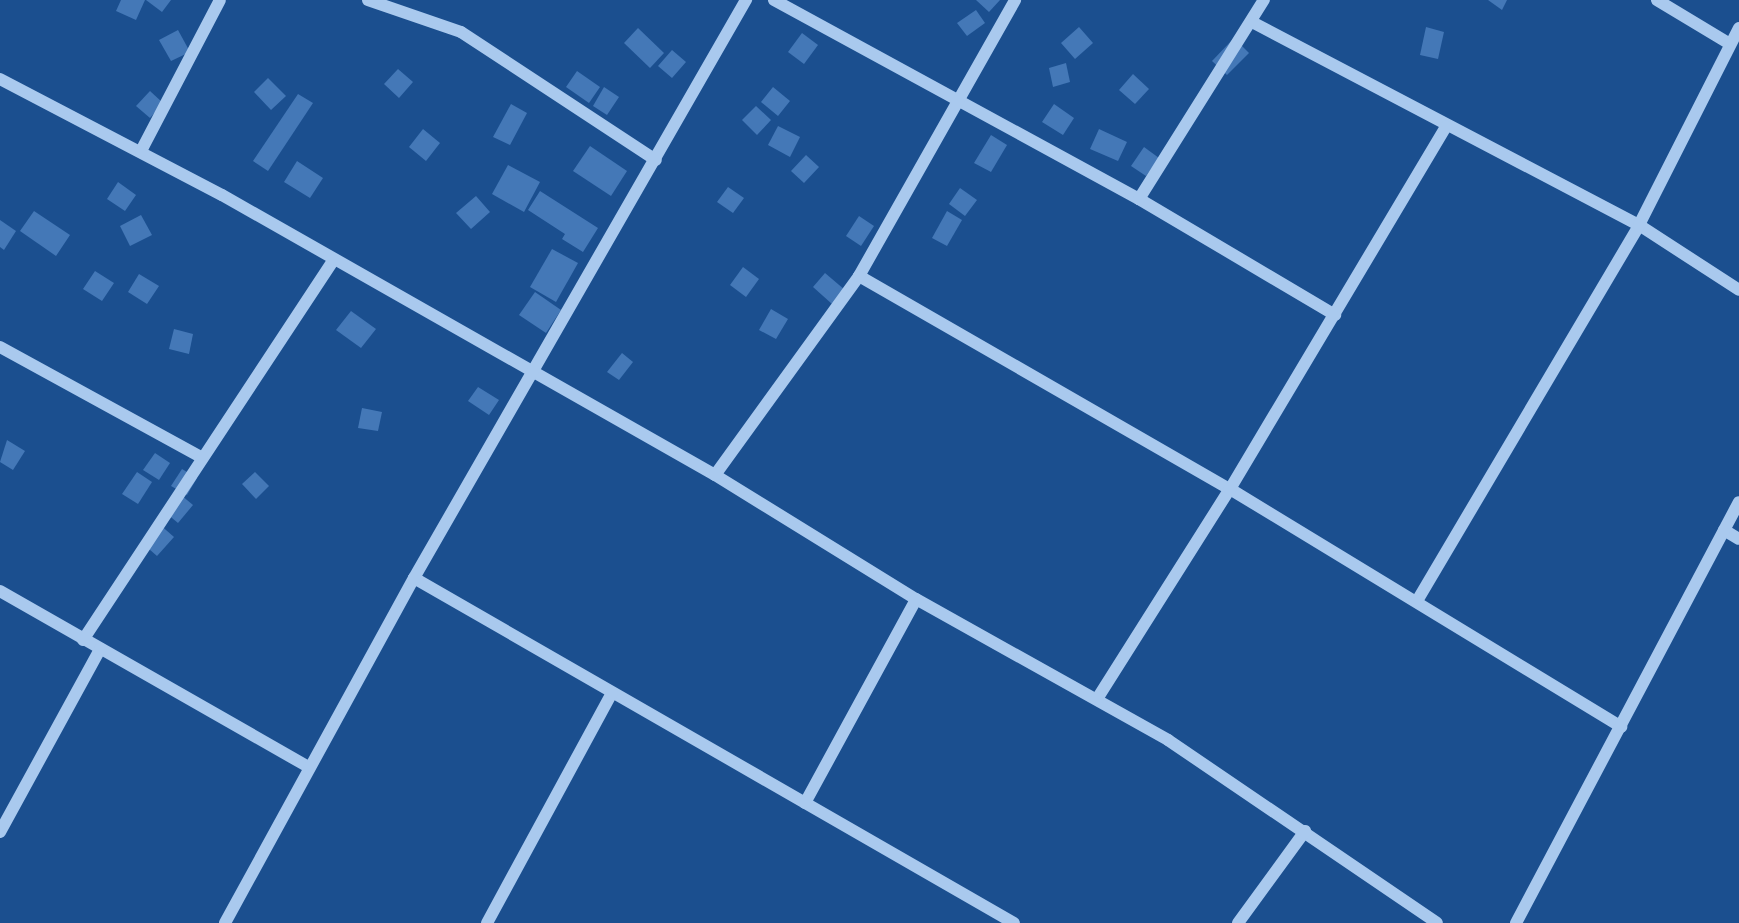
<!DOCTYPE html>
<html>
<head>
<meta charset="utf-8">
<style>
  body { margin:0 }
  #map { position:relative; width:1739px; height:923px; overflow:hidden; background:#1b4f8f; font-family:Helvetica,sans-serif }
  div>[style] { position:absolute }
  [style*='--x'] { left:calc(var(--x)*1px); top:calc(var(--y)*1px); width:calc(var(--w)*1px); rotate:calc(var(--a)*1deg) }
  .building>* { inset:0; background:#4478b7 }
  .minor>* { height:12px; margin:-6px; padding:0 6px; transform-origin:6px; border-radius:6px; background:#a9c9ee }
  span { translate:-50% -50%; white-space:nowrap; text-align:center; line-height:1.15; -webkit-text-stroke:5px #1b4f8f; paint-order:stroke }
</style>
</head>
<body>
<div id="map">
  <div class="building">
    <div style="clip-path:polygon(121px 0,145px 0,136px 20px,116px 11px)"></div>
    <div style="clip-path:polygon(146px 0,171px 0,162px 12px)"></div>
    <div style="clip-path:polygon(976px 0,1000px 0,989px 12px)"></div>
    <div style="clip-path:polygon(1488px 0,1507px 0,1502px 10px)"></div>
    <div style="clip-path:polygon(976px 10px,985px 23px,967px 36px,957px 23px)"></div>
    <div style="clip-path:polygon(1079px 27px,1093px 43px,1075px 59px,1061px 43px)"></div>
    <div style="clip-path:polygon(1426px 27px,1444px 32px,1438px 59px,1420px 55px)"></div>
    <div style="clip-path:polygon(638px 28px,664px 53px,650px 68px,624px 43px)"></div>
    <div style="clip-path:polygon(178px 30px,190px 52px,171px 61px,159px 40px)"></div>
    <div style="clip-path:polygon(802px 33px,818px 45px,804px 64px,788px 52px)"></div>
    <div style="clip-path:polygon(1234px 38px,1249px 53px,1227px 75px,1212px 61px)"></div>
    <div style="clip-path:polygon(672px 50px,686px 62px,672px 78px,658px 66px)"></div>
    <div style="clip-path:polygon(1066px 63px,1070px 82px,1053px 87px,1049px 68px)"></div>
    <div style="clip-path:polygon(398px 69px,413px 82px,399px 98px,384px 84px)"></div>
    <div style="clip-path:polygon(577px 71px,600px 87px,589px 103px,566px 87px)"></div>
    <div style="clip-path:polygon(1133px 74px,1149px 89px,1135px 104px,1119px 90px)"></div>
    <div style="clip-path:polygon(268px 78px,286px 96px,271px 110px,254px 92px)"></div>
    <div style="clip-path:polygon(604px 87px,619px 97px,607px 115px,593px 106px)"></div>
    <div style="clip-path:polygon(773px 87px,790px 101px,778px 116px,761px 102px)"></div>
    <div style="clip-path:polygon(150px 91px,163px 103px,150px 118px,136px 106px)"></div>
    <div style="clip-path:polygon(298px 94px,313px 103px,268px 171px,253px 161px)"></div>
    <div style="clip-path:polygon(511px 104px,527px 113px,510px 145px,493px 137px)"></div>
    <div style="clip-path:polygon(1054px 104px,1074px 118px,1063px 135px,1042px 122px)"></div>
    <div style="clip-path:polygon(756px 106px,771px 120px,757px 135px,742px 120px)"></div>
    <div style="clip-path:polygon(778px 126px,800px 137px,790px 157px,768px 145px)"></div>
    <div style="clip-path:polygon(423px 129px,440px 143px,426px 161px,409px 147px)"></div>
    <div style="clip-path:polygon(1099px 129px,1127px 142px,1118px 161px,1090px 149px)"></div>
    <div style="clip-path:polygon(991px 135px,1007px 145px,991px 172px,974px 163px)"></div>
    <div style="clip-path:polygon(590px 146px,627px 171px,611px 196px,573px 171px)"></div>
    <div style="clip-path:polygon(1144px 147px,1159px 158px,1146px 176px,1131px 166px)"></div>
    <div style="clip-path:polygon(806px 155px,819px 167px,804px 183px,791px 171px)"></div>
    <div style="clip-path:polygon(297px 161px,323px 178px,310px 198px,284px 182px)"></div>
    <div style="clip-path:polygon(508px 165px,540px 182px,524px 212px,492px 194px)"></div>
    <div style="clip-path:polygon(118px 182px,136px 195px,125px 211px,107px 199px)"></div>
    <div style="clip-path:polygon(728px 187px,744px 198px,733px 213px,717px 202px)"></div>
    <div style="clip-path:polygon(960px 188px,977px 200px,965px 216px,949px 204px)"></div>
    <div style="clip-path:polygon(540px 191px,598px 228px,583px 252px,562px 239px,565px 234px,528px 210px)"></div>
    <div style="clip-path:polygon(476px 196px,490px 212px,471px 229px,456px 213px)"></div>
    <div style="clip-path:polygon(34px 211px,70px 235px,56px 256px,20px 231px)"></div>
    <div style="clip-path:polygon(947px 211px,962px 220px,947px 246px,932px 238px)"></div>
    <div style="clip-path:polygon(141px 215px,152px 235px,130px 246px,120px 226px)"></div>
    <div style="clip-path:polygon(859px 216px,874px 226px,861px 246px,846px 236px)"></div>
    <div style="clip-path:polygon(0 220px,16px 231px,4px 250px,0 247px)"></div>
    <div style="clip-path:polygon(552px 249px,578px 263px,556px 302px,530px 287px)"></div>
    <div style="clip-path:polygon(743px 267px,759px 279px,746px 297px,730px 285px)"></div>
    <div style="clip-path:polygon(95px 271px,114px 283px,102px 301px,83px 289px)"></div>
    <div style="clip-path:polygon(825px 273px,845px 290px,832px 304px,813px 287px)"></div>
    <div style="clip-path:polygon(139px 274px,159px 286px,147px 304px,128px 292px)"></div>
    <div style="clip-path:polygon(535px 292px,561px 310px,546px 333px,519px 315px)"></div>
    <div style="clip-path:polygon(771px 309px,788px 319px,776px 339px,759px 330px)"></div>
    <div style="clip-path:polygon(351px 311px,376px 329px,361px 348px,336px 330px)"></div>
    <div style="clip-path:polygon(174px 329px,193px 334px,189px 354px,169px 349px)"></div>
    <div style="clip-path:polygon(622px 353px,633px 362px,619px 380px,607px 372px)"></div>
    <div style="clip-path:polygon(478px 387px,499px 400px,489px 415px,468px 401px)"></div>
    <div style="clip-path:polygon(362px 408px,382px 412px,378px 431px,358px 428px)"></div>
    <div style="clip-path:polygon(7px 440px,25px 451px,13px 470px,0 462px)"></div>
    <div style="clip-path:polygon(155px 453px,170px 463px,159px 480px,143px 470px)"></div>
    <div style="clip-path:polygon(182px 469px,197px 478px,187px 495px,171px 486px)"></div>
    <div style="clip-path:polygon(137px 472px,152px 482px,138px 504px,122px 494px)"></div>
    <div style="clip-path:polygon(255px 472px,269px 486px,256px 499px,242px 484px)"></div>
    <div style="clip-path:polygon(181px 495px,193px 505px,178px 523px,166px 513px)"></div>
    <div style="clip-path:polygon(158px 523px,174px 537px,157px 556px,141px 542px)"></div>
  </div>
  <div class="minor">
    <div style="--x:368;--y:0;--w:98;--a:19"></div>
    <div style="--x:461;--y:32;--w:233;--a:33.3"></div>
    <div style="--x:774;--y:0;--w:416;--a:28.6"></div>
    <div style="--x:1139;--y:199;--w:228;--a:30.6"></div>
    <div style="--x:1657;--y:0;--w:85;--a:31.1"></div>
    <div style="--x:1252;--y:22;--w:437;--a:27.7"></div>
    <div style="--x:1639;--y:225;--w:119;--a:33"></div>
    <div style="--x:0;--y:79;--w:250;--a:27.6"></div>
    <div style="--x:222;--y:195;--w:567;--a:29.59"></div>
    <div style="--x:715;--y:475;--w:236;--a:31.7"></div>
    <div style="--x:916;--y:599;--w:289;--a:29.2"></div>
    <div style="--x:1168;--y:740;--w:325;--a:34.2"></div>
    <div style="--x:141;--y:151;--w:170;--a:-62.4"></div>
    <div style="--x:1139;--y:199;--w:235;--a:-57.9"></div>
    <div style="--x:859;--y:276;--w:428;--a:29.9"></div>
    <div style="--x:1230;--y:489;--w:458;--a:31.3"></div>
    <div style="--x:0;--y:347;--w:229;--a:28.7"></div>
    <div style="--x:715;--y:475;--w:246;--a:-54.1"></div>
    <div style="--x:859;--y:276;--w:317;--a:-60.5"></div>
    <div style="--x:1724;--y:530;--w:17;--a:31"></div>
    <div style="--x:414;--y:578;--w:692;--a:29.9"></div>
    <div style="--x:0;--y:591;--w:355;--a:29.7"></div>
    <div style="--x:1417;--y:601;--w:437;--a:-59.4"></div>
    <div style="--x:1639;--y:225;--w:221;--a:-63.1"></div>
    <div style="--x:83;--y:640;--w:455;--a:-56.6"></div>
    <div style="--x:1097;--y:699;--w:249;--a:-57.7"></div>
    <div style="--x:1230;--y:489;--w:422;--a:-59.2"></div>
    <div style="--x:805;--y:803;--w:232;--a:-61.4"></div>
    <div style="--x:0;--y:832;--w:209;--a:-61.3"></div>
    <div style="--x:225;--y:923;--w:393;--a:-61.3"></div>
    <div style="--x:414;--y:578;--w:667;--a:-60.13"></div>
    <div style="--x:487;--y:923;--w:262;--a:-61.5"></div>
    <div style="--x:1238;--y:923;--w:114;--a:-53.9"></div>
    <div style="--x:1516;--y:923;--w:476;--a:-62.1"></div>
  </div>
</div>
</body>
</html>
